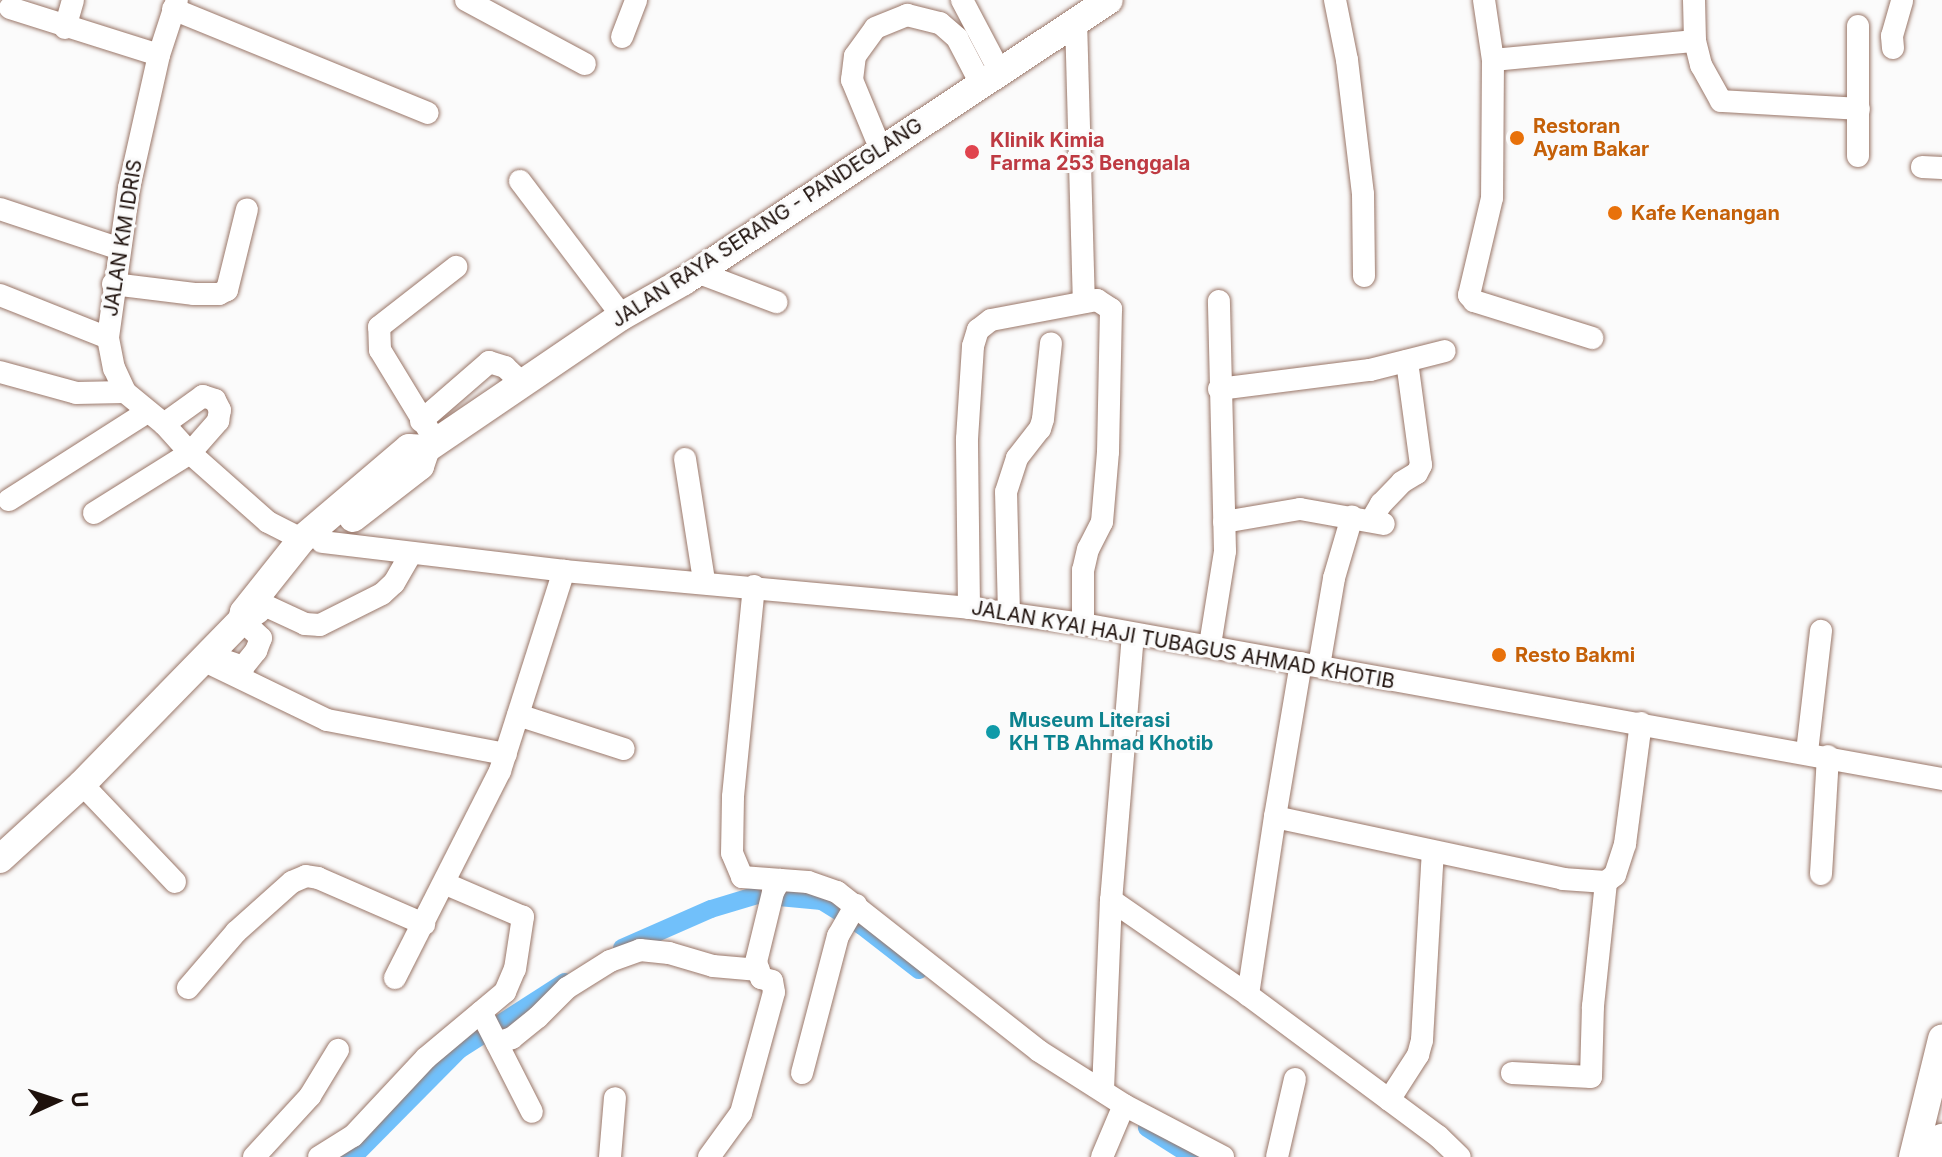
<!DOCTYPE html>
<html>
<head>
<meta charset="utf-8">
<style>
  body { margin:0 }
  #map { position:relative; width:1942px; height:1157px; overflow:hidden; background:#fbfbfb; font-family:Inter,sans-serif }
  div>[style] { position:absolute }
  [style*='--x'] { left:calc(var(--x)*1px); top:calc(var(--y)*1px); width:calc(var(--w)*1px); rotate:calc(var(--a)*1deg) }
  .canal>* { height:18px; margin:-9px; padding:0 9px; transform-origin:9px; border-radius:9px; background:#71c0fa }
  .roads { filter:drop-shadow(0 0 2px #9a7769) drop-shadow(0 0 2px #9a7769) }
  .minor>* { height:22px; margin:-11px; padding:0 11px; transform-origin:11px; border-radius:11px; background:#fff }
  .major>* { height:28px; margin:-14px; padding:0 14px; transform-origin:14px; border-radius:14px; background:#fff }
  .dots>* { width:22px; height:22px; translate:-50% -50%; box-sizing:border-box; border:4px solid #fbfbfb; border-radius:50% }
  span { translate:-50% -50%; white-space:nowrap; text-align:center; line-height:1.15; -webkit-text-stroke:6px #fbfbfb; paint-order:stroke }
  .food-label { font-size:20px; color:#c56008; font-weight:700 }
  .left { translate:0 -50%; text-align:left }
  .health-label { font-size:20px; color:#be3a42; font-weight:700 }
  .street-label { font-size:20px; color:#1e110c }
  .culture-label { font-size:20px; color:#0d838f; font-weight:700 }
  .north { position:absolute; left:16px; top:1061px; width:80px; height:80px; -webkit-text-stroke:6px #fbfbfb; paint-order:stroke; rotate:87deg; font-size:22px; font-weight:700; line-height:32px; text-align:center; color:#1e110c }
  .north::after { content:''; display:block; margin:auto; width:28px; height:36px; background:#1e110c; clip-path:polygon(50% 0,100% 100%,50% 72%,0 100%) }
</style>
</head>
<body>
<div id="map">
  <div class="canal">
    <div style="--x:622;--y:948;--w:97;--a:-23.7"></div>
    <div style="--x:711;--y:909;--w:48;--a:-16.9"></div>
    <div style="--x:757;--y:895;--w:65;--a:5.3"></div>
    <div style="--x:822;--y:901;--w:47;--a:32"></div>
    <div style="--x:862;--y:926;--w:72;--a:37.7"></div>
    <div style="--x:1147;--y:1128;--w:54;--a:32.2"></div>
    <div style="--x:348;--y:1157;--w:11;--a:-27"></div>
    <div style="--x:358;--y:1152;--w:144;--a:-45.3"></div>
    <div style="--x:459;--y:1050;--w:126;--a:-32.7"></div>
  </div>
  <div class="roads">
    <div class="minor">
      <div style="--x:177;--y:0;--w:58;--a:108.1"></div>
      <div style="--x:159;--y:55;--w:136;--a:102.7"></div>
      <div style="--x:129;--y:188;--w:151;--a:98"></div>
      <div style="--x:108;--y:338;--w:31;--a:79"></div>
      <div style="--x:114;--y:368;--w:26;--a:65"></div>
      <div style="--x:125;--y:392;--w:50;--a:39.4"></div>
      <div style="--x:164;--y:424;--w:39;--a:48"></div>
      <div style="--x:190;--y:453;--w:104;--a:41.5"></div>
      <div style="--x:268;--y:522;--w:38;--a:27"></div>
      <div style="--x:466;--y:0;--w:135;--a:28.3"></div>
      <div style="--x:962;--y:0;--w:81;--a:62.2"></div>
      <div style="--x:1335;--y:0;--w:61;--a:78.7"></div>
      <div style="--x:1347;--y:60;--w:135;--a:83.2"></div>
      <div style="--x:1363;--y:194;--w:82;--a:89.3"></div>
      <div style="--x:1484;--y:0;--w:61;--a:81.5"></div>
      <div style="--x:1493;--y:60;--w:203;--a:-5.4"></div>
      <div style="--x:1695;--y:41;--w:41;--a:-91.4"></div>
      <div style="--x:10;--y:8;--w:156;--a:17.5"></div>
      <div style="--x:173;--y:9;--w:275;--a:22.2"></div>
      <div style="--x:1076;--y:20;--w:282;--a:88.4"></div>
      <div style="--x:65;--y:28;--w:29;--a:-74"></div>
      <div style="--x:622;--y:37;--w:40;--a:-69"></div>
      <div style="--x:1695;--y:41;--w:25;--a:76"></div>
      <div style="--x:1701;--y:65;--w:41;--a:60.9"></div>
      <div style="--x:1721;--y:101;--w:138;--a:3.3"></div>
      <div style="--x:1893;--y:48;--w:12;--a:-95"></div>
      <div style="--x:1892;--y:36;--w:37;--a:-74"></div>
      <div style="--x:1493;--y:60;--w:138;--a:90.4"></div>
      <div style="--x:1492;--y:198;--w:100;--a:103.3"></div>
      <div style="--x:1469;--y:295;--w:8;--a:50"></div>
      <div style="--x:1474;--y:301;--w:124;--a:17.4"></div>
      <div style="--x:881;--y:150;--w:76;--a:-112.5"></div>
      <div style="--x:852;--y:80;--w:24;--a:-83"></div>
      <div style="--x:855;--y:56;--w:34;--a:-54"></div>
      <div style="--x:875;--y:28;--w:35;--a:-22"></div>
      <div style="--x:907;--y:15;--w:34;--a:14"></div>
      <div style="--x:940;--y:23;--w:23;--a:41"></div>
      <div style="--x:957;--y:38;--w:52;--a:62.4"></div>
      <div style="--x:1858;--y:156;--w:130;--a:-90"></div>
      <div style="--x:1922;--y:167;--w:20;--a:3"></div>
      <div style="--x:520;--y:181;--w:169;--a:52.9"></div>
      <div style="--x:0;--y:209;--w:126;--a:18.4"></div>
      <div style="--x:697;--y:272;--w:85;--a:20.8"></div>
      <div style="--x:113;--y:284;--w:82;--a:7"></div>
      <div style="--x:194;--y:294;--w:25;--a:0"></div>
      <div style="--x:219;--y:294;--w:9;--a:-27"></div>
      <div style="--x:227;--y:290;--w:83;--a:-76.1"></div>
      <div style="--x:0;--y:295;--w:116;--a:21.7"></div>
      <div style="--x:0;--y:372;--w:79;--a:15.4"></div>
      <div style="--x:76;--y:393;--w:49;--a:-1.2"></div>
      <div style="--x:1219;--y:389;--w:152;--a:-7.2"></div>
      <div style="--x:1370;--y:370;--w:77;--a:-14.2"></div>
      <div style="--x:421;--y:421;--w:90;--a:-40.9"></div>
      <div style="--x:489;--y:362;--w:17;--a:17"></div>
      <div style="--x:505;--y:367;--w:23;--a:43"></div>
      <div style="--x:436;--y:442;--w:108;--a:-121.3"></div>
      <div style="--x:380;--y:350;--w:23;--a:-92"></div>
      <div style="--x:379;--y:327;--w:98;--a:-37.9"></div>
      <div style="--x:685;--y:459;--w:123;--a:81.1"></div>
      <div style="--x:9;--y:500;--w:164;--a:-32.5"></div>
      <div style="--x:94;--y:513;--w:113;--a:-32"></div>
      <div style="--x:190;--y:453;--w:43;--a:-48.8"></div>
      <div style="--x:218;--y:421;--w:11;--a:-80"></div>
      <div style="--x:220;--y:410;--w:11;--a:-117"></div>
      <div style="--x:215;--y:400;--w:13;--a:-162"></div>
      <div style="--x:203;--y:396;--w:48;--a:144.3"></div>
      <div style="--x:1371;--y:521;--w:20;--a:-60"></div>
      <div style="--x:1381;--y:504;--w:30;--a:-46"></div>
      <div style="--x:1402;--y:482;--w:17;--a:-31"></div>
      <div style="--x:1417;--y:473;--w:9;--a:-63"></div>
      <div style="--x:1421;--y:465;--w:105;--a:-97.7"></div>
      <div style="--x:1224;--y:522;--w:77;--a:-9.7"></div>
      <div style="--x:1300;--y:509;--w:85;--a:10.1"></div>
      <div style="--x:322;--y:542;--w:244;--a:6.8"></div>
      <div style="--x:564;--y:571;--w:407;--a:5.2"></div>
      <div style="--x:969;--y:608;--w:115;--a:8"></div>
      <div style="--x:1083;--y:624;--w:873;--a:10.23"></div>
      <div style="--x:754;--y:586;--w:212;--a:95.7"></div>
      <div style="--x:733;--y:797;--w:56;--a:91"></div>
      <div style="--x:732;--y:853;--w:26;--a:67"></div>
      <div style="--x:742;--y:877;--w:66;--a:4.3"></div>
      <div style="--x:808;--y:882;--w:31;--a:19"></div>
      <div style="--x:837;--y:892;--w:257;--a:38.2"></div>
      <div style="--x:1039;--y:1051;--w:101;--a:32.4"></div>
      <div style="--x:1124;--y:1105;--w:112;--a:27.7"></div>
      <div style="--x:262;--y:604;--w:47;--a:24.9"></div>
      <div style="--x:305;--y:624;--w:15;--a:4"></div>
      <div style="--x:320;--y:625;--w:69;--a:-26.6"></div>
      <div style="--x:382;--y:594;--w:16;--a:-43"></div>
      <div style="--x:394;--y:583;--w:34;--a:-60"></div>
      <div style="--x:969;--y:608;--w:169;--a:-90.7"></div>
      <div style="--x:967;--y:439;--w:93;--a:-86.3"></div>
      <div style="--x:973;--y:346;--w:17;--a:-73"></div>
      <div style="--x:978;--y:330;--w:16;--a:-38"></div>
      <div style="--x:991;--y:320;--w:108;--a:-10.7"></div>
      <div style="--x:1097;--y:300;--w:17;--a:33"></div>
      <div style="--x:1111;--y:309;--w:143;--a:91.2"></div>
      <div style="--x:1108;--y:452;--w:70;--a:94.9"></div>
      <div style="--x:1102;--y:522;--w:30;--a:117"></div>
      <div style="--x:1088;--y:549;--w:22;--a:103"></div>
      <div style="--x:1083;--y:570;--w:54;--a:90"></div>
      <div style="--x:1009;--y:614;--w:122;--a:-91.4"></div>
      <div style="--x:1006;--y:492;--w:36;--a:-72"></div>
      <div style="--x:1017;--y:458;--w:37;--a:-52"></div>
      <div style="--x:1040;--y:429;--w:10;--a:-73"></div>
      <div style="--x:1043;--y:419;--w:76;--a:-84"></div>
      <div style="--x:1133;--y:634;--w:267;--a:94.7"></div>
      <div style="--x:1111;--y:900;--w:167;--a:34.7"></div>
      <div style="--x:1248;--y:995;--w:237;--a:36.6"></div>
      <div style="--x:1438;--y:1136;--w:30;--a:44"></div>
      <div style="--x:1210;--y:645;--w:95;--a:-80.9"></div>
      <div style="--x:1225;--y:551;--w:250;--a:-91.4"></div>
      <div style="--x:217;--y:658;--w:28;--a:19"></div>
      <div style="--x:243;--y:667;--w:21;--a:-51"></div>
      <div style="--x:256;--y:651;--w:14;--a:-69"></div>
      <div style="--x:261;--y:638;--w:26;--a:-137"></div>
      <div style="--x:203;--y:660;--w:138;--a:25.8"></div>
      <div style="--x:327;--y:720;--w:182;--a:10.8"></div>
      <div style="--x:1301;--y:663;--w:156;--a:99.6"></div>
      <div style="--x:1275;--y:817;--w:295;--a:12.1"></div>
      <div style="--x:1563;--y:879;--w:43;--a:4"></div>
      <div style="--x:1606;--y:882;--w:11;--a:-38"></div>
      <div style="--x:1615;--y:875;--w:33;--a:-72"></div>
      <div style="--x:1625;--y:844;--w:122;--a:-82.5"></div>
      <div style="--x:1319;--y:666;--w:89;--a:-80.3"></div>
      <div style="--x:1334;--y:578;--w:64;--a:-73.6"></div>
      <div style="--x:518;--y:715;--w:111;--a:17.8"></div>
      <div style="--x:1807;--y:752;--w:122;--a:-83.4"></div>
      <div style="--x:82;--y:784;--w:135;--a:46.5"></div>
      <div style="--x:1821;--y:874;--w:118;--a:-86.6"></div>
      <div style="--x:395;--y:978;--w:232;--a:-63.1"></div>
      <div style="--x:500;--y:771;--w:210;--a:-72.3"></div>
      <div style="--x:188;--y:988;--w:74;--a:-49.4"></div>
      <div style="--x:236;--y:932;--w:75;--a:-41.8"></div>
      <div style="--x:292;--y:882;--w:15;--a:-23"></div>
      <div style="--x:306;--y:876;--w:12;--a:9"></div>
      <div style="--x:318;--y:878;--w:116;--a:23.5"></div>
      <div style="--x:1248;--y:995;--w:180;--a:-81.4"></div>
      <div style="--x:481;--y:1012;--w:112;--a:63"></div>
      <div style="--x:497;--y:1043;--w:16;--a:-18"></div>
      <div style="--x:512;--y:1038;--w:33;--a:-39"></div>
      <div style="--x:538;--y:1017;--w:41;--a:-45"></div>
      <div style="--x:567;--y:988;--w:51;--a:-32.1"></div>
      <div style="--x:610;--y:961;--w:32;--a:-20"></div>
      <div style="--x:640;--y:950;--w:29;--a:6"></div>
      <div style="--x:669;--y:953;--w:46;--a:16.5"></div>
      <div style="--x:713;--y:966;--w:46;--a:5"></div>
      <div style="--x:802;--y:1073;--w:142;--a:-75.3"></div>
      <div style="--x:838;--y:936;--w:36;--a:-60"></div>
      <div style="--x:1512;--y:1073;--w:79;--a:2.9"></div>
      <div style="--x:1591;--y:1077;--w:71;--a:-88.4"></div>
      <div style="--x:1593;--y:1006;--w:125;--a:-84"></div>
      <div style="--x:1103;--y:1090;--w:190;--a:-87.6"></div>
      <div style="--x:1389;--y:1100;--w:54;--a:-57.2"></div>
      <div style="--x:1418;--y:1055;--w:16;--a:-75"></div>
      <div style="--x:1422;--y:1040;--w:188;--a:-86.7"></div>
      <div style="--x:254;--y:1157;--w:83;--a:-47.4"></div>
      <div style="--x:310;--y:1096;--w:54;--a:-58.7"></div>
      <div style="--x:319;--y:1157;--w:40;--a:-32"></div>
      <div style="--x:353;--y:1136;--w:107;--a:-46.9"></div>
      <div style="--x:426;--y:1058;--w:103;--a:-39.9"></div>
      <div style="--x:505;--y:992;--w:25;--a:-67"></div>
      <div style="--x:515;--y:969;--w:53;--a:-81.3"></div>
      <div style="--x:523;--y:917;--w:84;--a:-156.8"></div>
      <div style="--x:610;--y:1157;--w:59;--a:-85.2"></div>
      <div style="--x:709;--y:1157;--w:54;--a:-54"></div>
      <div style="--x:741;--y:1113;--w:125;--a:-74.7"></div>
      <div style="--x:774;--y:992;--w:11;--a:-100"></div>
      <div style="--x:772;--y:981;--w:11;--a:-165"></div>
      <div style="--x:761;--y:978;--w:17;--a:-107"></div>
      <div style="--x:756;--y:962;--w:72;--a:-76.3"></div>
      <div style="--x:773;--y:892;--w:14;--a:-60"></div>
      <div style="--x:1102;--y:1157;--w:56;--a:-67.1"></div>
      <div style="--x:1277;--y:1157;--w:80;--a:-77"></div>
    </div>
    <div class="major">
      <div style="--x:353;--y:518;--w:85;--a:-37.8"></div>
      <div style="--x:420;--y:466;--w:18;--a:-71"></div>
      <div style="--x:242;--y:620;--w:8;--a:-76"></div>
      <div style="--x:244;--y:612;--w:93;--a:-51.5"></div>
      <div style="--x:302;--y:539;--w:140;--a:-40.4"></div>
      <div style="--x:409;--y:448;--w:17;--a:3"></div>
      <div style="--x:426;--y:449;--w:237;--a:-34.2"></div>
      <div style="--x:622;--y:316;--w:71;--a:-29.4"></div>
      <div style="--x:684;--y:281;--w:509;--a:-33.47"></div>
      <div style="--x:0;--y:859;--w:111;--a:-42.4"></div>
      <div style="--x:82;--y:784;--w:229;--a:-45.7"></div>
      <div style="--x:242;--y:620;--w:18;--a:-34"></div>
      <div style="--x:1913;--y:1157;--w:122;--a:-76.2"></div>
      <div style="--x:1937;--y:1157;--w:20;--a:-75"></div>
    </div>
  </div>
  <div class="dots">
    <div style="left:1517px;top:138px;background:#e8710a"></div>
    <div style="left:972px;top:152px;background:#e0444e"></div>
    <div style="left:1615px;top:213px;background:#e8710a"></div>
    <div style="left:1499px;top:655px;background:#e8710a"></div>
    <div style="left:993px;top:732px;background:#0f9aa8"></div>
  </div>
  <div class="food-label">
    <span class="left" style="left:1533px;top:138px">Restoran<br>Ayam Bakar</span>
    <span class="left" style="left:1631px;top:213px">Kafe Kenangan</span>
    <span class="left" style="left:1515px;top:655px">Resto Bakmi</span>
  </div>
  <div class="health-label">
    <span class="left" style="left:990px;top:152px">Klinik Kimia<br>Farma 253 Benggala</span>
  </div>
  <div class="street-label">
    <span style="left:767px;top:223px;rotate:-33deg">JALAN RAYA SERANG - PANDEGLANG</span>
    <span style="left:123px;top:238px;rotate:-81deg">JALAN KM IDRIS</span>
    <span style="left:1183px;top:645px;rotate:10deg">JALAN KYAI HAJI TUBAGUS AHMAD KHOTIB</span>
  </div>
  <div class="culture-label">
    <span class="left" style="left:1009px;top:732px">Museum Literasi<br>KH TB Ahmad Khotib</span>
  </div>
  <div class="north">U</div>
</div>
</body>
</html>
